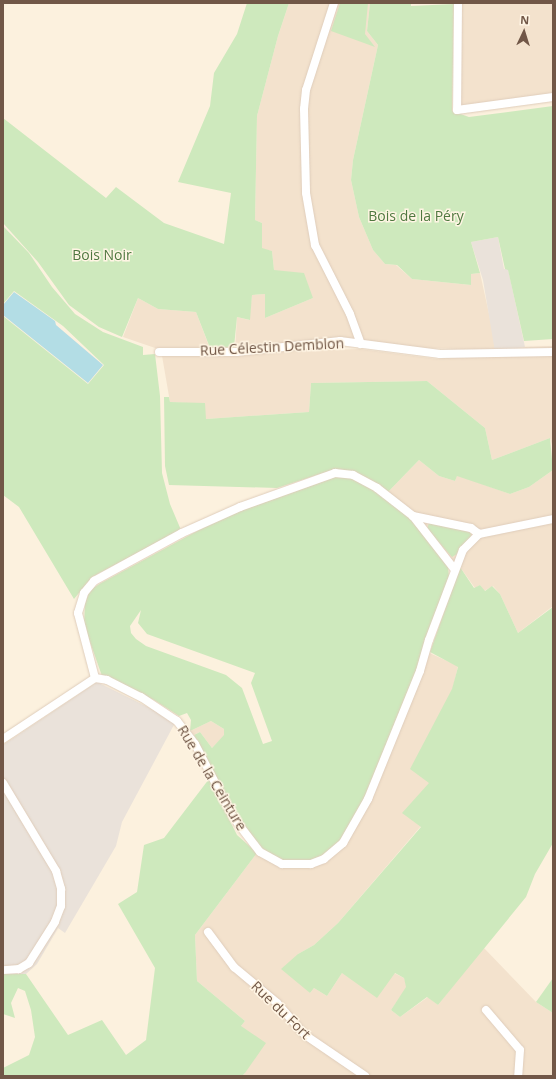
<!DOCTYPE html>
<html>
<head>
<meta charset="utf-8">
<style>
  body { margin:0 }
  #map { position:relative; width:556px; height:1079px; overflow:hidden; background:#fcf1de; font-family:"Open Sans",sans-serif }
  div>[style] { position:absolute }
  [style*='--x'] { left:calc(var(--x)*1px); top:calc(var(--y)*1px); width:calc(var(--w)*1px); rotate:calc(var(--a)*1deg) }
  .residential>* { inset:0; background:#f3e2cd }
  .industrial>* { inset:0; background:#eae2da }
  .green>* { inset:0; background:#cee9bd }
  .water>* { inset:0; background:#b3dde5 }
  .roads { filter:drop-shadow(0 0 1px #dfcdbb) drop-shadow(0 0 1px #dfcdbb) }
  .minor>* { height:8px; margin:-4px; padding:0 4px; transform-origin:4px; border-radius:4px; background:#fff }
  span { translate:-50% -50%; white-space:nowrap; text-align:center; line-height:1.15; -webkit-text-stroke:3px #fff5e4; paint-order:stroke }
  .park-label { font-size:14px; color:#4f783f }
  .street-label { font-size:14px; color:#715747 }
  .frame { position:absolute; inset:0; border:4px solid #715747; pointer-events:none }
  .north { position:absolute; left:504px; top:12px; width:40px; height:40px; -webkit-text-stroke:3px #fff5e4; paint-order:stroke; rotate:4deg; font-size:11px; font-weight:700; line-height:16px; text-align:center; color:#715747 }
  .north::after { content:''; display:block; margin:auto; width:14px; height:18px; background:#715747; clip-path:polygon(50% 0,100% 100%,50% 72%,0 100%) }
</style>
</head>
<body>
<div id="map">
  <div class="residential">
    <div style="clip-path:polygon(289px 3px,370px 3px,367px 31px,378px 45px,353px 160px,351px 180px,359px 217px,373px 250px,385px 264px,396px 265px,412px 279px,471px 285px,471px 274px,480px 273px,497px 350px,423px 348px,363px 340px,235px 350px,237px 317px,249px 320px,252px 295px,265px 294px,265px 318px,313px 298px,274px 270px,272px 251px,262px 249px,262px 223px,255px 220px,257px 116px,278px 36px)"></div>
    <div style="clip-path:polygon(456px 3px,553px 3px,553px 95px,455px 108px)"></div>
    <div style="clip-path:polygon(138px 298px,158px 309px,196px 312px,212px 354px,360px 349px,437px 359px,525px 347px,553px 346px,553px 448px,550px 438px,492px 460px,485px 428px,427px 381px,311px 383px,309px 412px,206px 419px,187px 403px,170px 402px,161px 350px,123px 337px)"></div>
    <div style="clip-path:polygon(419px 460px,439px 476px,455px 481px,457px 475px,510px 494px,529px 487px,553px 470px,553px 606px,518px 633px,500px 594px,493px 586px,484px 591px,480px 585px,475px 588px,460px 567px,455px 567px,386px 494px)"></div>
    <div style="clip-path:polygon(423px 650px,458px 666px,421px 826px,338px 923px,314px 945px,298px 954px,304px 986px,310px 993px,314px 988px,327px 996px,342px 973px,394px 973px,404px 978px,407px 987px,391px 1010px,400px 1017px,428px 997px,438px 1005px,483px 947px,536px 1002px,553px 1013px,553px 1076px,242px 1076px,245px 1073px,241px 1026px,245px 1021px,197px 981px,195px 935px,260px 849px)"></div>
    <div style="clip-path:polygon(211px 721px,224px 729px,225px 735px,212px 748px,200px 732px,194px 735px,190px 731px)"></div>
  </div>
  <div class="industrial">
    <div style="clip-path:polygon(498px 237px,504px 269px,508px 269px,525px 347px,495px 352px,483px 280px,471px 242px)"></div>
    <div style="clip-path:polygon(97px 682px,176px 721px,122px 822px,116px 846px,65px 933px,58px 928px,37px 964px,26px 974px,3px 974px,3px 745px)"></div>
  </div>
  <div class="green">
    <div style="clip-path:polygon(247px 3px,289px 3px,278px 36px,257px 116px,255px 220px,262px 223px,262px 248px,272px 251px,274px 270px,304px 273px,313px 298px,265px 318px,265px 294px,252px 295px,250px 320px,237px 317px,234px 347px,210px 348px,196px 312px,158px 309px,138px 298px,122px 337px,99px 327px,69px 305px,38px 262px,3px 223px,3px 118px,106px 198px,116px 187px,164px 223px,224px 244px,231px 193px,178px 182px,210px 106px,214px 73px,237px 34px)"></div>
    <div style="clip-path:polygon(340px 3px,368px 3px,365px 34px,375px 47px,331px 31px)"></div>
    <div style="clip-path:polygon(370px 3px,411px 3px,411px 6px,454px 4px,452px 111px,469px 117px,553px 106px,553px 339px,524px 341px,508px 270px,505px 269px,498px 237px,471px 242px,480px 273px,471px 274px,471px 285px,412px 279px,397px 265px,385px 264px,373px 250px,359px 217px,351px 180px,353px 160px,378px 45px,367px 31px)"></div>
    <div style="clip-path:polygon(3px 226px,29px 253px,52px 287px,75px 314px,103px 332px,143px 347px,143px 355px,155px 354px,160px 396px,162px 473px,170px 504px,181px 530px,92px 577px,74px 599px,19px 507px,3px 495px,3px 316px,88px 384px,104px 365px,63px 326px,14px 291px,3px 304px)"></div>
    <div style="clip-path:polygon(427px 381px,485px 428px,492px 460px,550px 438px,553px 470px,529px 487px,510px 494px,457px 476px,455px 481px,439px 476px,419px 460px,387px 493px,356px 474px,342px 470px,326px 472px,277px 488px,169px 485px,165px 466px,164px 397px,169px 397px,170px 402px,205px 403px,206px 419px,309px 412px,311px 383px)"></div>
    <div style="clip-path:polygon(evenodd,335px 477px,351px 477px,377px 490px,412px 517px,448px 566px,449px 577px,418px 668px,369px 792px,342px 839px,328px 853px,308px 862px,282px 862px,260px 849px,238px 819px,194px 735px,200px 732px,212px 748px,224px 735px,224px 729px,211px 721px,190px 731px,191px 720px,187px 713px,179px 716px,154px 700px,102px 676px,84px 625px,85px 603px,90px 590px,101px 583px,223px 517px,335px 477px,141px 610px,138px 623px,147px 634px,255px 673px,251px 683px,272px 741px,263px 744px,242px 688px,226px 675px,146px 646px,136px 639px,131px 633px,130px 626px,141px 610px)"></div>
    <div style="clip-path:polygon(429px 523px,470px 531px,471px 536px,457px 554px,452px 557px,427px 529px)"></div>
    <div style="clip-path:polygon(460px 567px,474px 588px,480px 585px,485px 591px,492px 586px,500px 594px,518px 633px,553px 607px,553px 843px,535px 874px,526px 897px,438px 1005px,427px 997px,400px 1017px,391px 1010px,406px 987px,404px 978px,395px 973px,377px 998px,342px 973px,327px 996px,314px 988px,310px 993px,281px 969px,298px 954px,314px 945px,338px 923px,421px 827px,402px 813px,429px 783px,410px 769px,452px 689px,458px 667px,430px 652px)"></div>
    <div style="clip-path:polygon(209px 779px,237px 835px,257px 853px,195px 935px,197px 981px,245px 1021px,241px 1026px,266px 1043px,245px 1073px,242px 1076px,3px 1076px,3px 1068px,29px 1055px,35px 1037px,31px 1010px,25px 991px,18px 988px,11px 1003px,15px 1018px,3px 1014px,3px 974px,26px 974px,68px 1035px,102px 1020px,126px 1055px,146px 1040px,155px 968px,118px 904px,137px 892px,144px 845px,164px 838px)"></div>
    <div style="clip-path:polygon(553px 978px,553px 1013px,536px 1002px)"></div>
  </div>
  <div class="water">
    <div style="clip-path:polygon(14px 292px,55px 321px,56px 325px,103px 365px,88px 383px,3px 315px,3px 305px)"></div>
  </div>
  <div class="roads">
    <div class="minor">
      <div style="--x:334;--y:3;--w:91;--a:107.8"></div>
      <div style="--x:306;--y:90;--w:19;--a:96"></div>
      <div style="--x:304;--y:109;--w:84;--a:88.6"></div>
      <div style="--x:306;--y:193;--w:53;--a:80.2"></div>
      <div style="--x:315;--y:245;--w:77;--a:63.1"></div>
      <div style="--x:350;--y:314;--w:32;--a:70"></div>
      <div style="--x:458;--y:3;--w:107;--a:90.5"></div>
      <div style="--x:457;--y:110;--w:97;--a:-7.7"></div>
      <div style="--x:159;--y:352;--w:77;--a:0"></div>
      <div style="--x:236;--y:352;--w:105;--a:-6"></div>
      <div style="--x:340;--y:341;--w:101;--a:7.4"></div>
      <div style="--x:440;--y:354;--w:113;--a:-1"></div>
      <div style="--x:413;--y:516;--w:59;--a:11.7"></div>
      <div style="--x:471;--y:528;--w:10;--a:37"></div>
      <div style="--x:95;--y:678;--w:12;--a:9"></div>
      <div style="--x:107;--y:680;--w:38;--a:27"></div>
      <div style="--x:141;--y:697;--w:43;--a:33.7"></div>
      <div style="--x:177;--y:721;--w:29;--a:52"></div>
      <div style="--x:195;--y:744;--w:82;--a:62.5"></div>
      <div style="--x:233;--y:817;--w:44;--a:52.4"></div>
      <div style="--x:260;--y:852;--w:25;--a:29"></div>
      <div style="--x:282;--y:864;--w:29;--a:0"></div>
      <div style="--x:311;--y:864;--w:14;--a:-21"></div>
      <div style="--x:324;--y:859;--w:25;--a:-40"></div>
      <div style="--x:343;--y:843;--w:51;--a:-60.4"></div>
      <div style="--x:368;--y:799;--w:138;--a:-67.9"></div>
      <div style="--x:420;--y:671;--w:32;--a:-74"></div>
      <div style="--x:429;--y:640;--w:96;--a:-69.3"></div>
      <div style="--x:463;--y:550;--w:23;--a:-45"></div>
      <div style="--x:479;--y:534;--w:76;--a:-11.5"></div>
      <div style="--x:95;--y:678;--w:67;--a:-104.7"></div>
      <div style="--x:78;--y:613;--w:21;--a:-73"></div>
      <div style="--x:84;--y:593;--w:16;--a:-50"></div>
      <div style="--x:94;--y:581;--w:100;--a:-28.6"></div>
      <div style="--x:182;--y:533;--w:64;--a:-24.1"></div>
      <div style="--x:240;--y:507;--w:101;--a:-19.7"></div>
      <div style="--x:335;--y:473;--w:18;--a:6"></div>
      <div style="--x:353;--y:475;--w:27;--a:28"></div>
      <div style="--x:377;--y:488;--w:46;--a:37.9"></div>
      <div style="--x:413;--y:516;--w:68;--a:52.1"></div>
      <div style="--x:3;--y:739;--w:110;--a:-33.5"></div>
      <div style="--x:3;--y:783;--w:103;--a:58.9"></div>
      <div style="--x:56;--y:871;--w:19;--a:74"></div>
      <div style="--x:61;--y:889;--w:17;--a:90"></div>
      <div style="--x:61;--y:906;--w:17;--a:111"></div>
      <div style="--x:55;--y:922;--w:49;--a:122.4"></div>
      <div style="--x:29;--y:963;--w:12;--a:149"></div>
      <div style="--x:19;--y:969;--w:16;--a:176"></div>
      <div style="--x:208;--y:932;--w:44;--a:53.4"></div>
      <div style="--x:234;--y:967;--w:56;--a:39.9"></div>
      <div style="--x:277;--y:1003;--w:43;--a:48.8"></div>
      <div style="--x:305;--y:1035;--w:73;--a:34.3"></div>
      <div style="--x:486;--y:1010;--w:52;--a:49.6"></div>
      <div style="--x:520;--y:1050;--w:26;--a:94"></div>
    </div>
  </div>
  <div class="park-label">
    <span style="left:416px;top:216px">Bois de la Péry</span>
    <span style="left:102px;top:255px">Bois Noir</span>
  </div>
  <div class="street-label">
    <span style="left:272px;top:347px;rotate:-3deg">Rue Célestin Demblon</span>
    <span style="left:212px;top:778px;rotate:59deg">Rue de la Ceinture</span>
    <span style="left:281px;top:1010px;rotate:44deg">Rue du Fort</span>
  </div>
  <div class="frame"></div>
  <div class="north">N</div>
</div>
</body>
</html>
